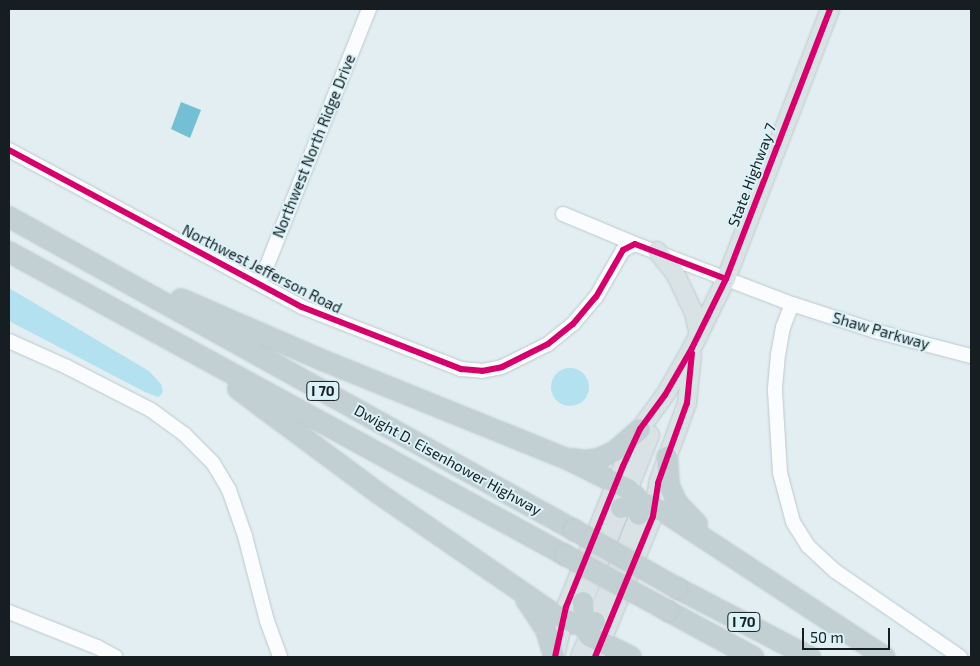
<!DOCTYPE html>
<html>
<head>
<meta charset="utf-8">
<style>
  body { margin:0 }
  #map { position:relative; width:980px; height:666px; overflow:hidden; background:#e2eef2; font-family:"Exo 2",sans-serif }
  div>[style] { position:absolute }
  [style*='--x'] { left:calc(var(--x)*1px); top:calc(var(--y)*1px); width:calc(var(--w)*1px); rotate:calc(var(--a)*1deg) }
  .green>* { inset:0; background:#b3e1ef }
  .round { border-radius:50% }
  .water>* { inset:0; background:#74bfd3 }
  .roads { filter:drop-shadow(0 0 1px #bfc8cc) drop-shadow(0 0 1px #bfc8cc) }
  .minor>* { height:14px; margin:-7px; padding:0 7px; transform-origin:7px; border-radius:7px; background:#fbfcfd }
  .major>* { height:18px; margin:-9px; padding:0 9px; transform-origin:9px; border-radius:9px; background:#d9e2e4 }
  .highway>* { height:20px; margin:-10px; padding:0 10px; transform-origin:10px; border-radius:10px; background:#c2d0d4 }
  .bridges { filter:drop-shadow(0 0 1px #c2c7c9) drop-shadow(0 0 1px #c2c7c9) }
  .highway-bridge>* { height:20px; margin:-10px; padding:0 10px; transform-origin:10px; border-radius:10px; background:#c2d0d4 }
  .cycleway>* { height:6px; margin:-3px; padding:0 3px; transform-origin:3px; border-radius:3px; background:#d6006c }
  span { translate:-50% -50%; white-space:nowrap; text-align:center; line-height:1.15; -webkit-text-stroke:4px #dbf2f9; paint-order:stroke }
  .shield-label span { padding:1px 4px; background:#dbf2f9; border:1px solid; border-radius:4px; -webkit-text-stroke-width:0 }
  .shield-label { font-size:14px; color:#161e21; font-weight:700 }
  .street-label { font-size:15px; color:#161e21 }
  .frame { position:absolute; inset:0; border:10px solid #161e21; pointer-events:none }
  .scale { position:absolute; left:802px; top:628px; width:88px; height:22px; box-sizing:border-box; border:2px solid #161e21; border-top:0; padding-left:6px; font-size:15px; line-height:18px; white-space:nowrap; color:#161e21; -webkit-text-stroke:4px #dbf2f9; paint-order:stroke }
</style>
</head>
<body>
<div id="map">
  <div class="green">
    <div style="clip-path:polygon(9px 288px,149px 371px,161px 384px,163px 391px,161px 395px,158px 397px,145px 392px,9px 321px)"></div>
    <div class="round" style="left:551px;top:368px;width:38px;height:38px"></div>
  </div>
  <div class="water">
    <div style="clip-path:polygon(181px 102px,201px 110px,190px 138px,171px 129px)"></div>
  </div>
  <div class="roads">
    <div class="minor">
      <div style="--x:9;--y:150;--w:332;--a:28.2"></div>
      <div style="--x:302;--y:307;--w:171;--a:21.3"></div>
      <div style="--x:461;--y:369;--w:21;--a:5"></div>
      <div style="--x:482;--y:371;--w:20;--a:-11"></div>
      <div style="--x:502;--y:367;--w:51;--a:-26.6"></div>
      <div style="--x:548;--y:344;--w:32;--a:-39"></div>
      <div style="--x:573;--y:324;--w:35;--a:-50"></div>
      <div style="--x:596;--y:297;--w:54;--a:-60.1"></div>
      <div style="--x:623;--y:250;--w:13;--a:-27"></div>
      <div style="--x:635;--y:244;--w:168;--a:20.9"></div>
      <div style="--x:792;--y:304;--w:87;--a:18"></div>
      <div style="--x:875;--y:331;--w:99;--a:14.6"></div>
      <div style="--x:563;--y:214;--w:78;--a:22.6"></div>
      <div style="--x:260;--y:283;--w:295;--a:-68.3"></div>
      <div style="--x:792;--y:304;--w:25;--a:111"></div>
      <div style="--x:783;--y:327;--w:27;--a:100"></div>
      <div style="--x:778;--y:354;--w:37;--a:95"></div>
      <div style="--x:775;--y:391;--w:82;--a:86.5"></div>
      <div style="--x:780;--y:473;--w:51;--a:75.1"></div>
      <div style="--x:793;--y:522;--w:28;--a:58"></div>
      <div style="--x:808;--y:546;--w:37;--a:43"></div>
      <div style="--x:835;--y:571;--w:152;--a:34.5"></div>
      <div style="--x:9;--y:341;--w:64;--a:24.1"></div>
      <div style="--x:67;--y:367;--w:94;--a:27.1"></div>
      <div style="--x:151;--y:410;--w:41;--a:36"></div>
      <div style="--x:184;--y:434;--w:41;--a:45"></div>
      <div style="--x:213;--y:463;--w:31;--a:59"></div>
      <div style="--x:229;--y:490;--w:49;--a:70.8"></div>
      <div style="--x:245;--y:536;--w:88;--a:75.5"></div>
      <div style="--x:267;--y:621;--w:38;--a:70"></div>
      <div style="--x:9;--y:612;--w:95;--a:21.7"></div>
      <div style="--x:97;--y:647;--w:21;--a:28"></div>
    </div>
    <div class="major">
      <div style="--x:657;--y:251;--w:28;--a:51"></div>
      <div style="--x:675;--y:273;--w:44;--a:64.6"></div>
      <div style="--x:694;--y:313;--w:22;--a:77"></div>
      <div style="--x:578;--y:615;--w:194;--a:-68.2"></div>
      <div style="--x:555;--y:657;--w:51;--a:-77.6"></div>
      <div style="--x:566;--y:607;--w:152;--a:-68"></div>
      <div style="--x:623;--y:466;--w:41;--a:-65.3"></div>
      <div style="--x:640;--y:429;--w:42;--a:-53.7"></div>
      <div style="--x:665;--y:395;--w:54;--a:-60.1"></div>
      <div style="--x:692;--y:348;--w:77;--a:-63.8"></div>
      <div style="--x:726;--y:279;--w:289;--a:-68.9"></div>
      <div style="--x:580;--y:657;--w:154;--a:-67.4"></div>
      <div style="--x:639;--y:515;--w:14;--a:-60"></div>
      <div style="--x:595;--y:657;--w:152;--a:-67.6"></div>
      <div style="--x:653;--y:516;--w:33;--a:-81"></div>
      <div style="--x:658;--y:483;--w:85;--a:-70.1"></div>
      <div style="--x:687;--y:403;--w:49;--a:-84.2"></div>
    </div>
    <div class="highway">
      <div style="--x:9;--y:217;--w:646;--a:28.99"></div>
      <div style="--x:9;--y:252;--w:633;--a:28.59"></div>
      <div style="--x:181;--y:299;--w:154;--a:23.4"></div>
      <div style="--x:322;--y:360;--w:262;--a:22"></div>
      <div style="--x:565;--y:458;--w:70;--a:26.2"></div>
      <div style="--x:628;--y:489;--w:11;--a:45"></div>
      <div style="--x:636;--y:497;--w:18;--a:81"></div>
      <div style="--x:238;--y:389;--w:174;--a:36.6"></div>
      <div style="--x:378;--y:493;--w:214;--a:34.5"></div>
      <div style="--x:554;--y:614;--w:23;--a:25"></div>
      <div style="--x:575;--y:624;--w:20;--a:-6"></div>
      <div style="--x:667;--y:457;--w:28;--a:86"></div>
      <div style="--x:669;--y:485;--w:20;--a:66"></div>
      <div style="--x:677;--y:503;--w:29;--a:46"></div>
      <div style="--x:573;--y:459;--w:12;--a:9"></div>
      <div style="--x:585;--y:461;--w:13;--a:-9"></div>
      <div style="--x:598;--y:459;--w:19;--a:-25"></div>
      <div style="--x:615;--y:451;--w:33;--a:-41"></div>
      <div style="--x:621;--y:508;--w:17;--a:-17"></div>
      <div style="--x:637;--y:503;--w:9;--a:6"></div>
      <div style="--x:646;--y:504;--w:20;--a:24"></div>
      <div style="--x:664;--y:512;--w:264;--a:33.3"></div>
      <div style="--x:677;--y:588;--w:150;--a:27.4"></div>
      <div style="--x:526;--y:600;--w:36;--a:56"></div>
      <div style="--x:546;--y:630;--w:28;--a:73"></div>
      <div style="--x:583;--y:602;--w:22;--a:87"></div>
      <div style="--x:584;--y:624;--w:13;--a:67"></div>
      <div style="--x:589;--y:636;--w:47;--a:26.6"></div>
      <div style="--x:668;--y:611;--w:97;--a:28.4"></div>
    </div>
  </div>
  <div class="bridges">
    <div class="highway-bridge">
      <div style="--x:574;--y:530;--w:118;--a:29.4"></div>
      <div style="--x:565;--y:555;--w:117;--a:28.5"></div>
    </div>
  </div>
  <div class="cycleway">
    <div style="--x:9;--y:150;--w:332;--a:28.2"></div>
    <div style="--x:302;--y:307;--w:171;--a:21.3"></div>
    <div style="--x:461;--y:369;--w:21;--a:5"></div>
    <div style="--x:482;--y:371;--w:20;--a:-11"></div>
    <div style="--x:502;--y:367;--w:51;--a:-26.6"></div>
    <div style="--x:548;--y:344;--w:32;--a:-39"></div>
    <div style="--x:573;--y:324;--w:35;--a:-50"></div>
    <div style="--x:596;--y:297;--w:54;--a:-60.1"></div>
    <div style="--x:623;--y:250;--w:13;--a:-27"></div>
    <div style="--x:635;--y:244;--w:97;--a:21"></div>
    <div style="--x:555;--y:657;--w:51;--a:-77.6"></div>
    <div style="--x:566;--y:607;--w:152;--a:-68"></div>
    <div style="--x:623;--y:466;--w:41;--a:-65.3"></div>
    <div style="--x:640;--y:429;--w:42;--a:-53.7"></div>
    <div style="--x:665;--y:395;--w:54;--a:-60.1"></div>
    <div style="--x:692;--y:348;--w:77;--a:-63.8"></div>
    <div style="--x:726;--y:279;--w:289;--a:-68.9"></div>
    <div style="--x:595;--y:657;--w:152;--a:-67.6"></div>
    <div style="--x:653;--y:516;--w:33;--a:-81"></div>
    <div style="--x:658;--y:483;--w:85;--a:-70.1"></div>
    <div style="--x:687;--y:403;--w:50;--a:-84.3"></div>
  </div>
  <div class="shield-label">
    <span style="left:323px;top:391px">I 70</span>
    <span style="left:744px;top:622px">I 70</span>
  </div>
  <div class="street-label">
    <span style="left:314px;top:146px;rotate:-68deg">Northwest North Ridge Drive</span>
    <span style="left:752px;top:175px;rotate:-69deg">State Highway 7</span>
    <span style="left:262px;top:269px;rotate:27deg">Northwest Jefferson Road</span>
    <span style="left:881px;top:331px;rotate:16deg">Shaw Parkway</span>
    <span style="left:448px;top:460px;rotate:29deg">Dwight D. Eisenhower Highway</span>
  </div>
  <div class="frame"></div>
  <div class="scale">50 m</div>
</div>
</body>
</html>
